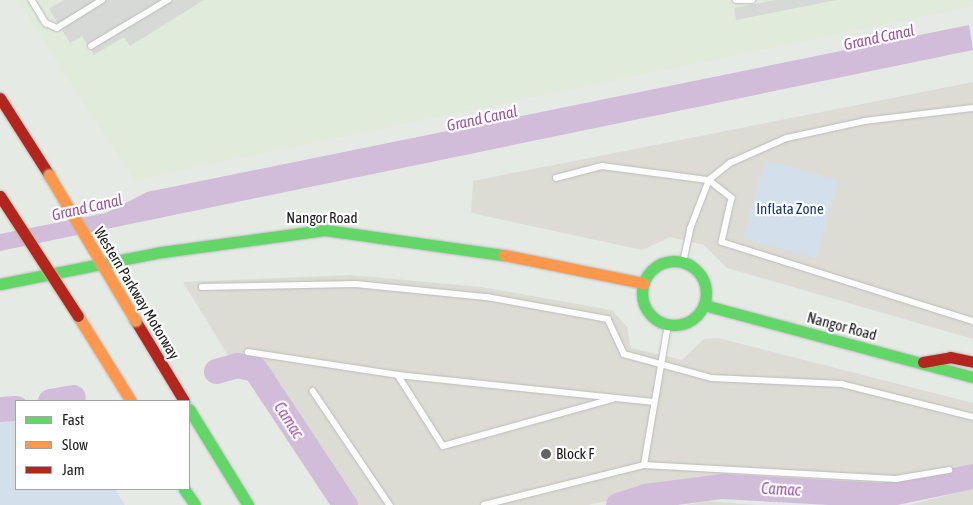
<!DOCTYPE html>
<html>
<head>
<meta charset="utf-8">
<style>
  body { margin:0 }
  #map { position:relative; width:973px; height:505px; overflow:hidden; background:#e5eae5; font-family:"Asap Condensed",sans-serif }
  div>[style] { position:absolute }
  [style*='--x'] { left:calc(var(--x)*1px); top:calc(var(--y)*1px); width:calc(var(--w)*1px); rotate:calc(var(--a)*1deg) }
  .commercial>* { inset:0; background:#e1ebdb }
  .industrial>* { inset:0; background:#dcdcd4 }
  .park>* { inset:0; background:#d3e0ec }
  .parking>* { inset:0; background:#d7d9d7 }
  .water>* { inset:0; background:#d1bcda }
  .river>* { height:25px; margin:-12.5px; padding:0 12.5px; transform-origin:12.5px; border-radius:12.5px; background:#d1bcda }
  .roads { filter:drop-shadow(0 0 1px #babcba) drop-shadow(0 0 1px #babcba) }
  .lane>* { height:5.5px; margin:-2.75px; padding:0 2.75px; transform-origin:2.75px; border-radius:2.75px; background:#fbfcfb }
  .fast>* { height:11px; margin:-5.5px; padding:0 5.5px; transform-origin:5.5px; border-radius:5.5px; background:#63d668 }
  .fast>.ring { margin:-5.5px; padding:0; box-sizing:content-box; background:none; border:11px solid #63d668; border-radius:50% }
  .slow>* { height:11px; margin:-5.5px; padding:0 5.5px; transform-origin:5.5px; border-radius:5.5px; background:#ff974d }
  .jam>* { height:11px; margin:-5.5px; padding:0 5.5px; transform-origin:5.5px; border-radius:5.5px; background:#b3261e }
  .bridges { filter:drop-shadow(0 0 1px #b5bb9f) drop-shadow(0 0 1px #b5bb9f) }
  .slow-bridge>* { height:11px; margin:-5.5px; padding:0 5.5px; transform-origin:5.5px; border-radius:5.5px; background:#ff974d }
  .jam-bridge>* { height:11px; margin:-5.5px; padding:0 5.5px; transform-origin:5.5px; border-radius:5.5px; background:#b3261e }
  .dots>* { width:14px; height:14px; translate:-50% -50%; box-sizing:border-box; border:2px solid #fff; border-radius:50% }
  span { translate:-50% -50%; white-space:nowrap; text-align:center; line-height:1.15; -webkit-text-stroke:4.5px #fff; paint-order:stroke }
  .park-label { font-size:15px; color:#173a6c }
  .street-label { font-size:15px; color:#1c1c1c }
  .poi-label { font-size:15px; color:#1c1c1c }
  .left { translate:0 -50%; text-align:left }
  .water-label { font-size:16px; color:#a0549f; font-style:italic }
  .legend { position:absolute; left:15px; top:400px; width:175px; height:90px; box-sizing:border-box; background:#fff; border:1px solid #a4a4a4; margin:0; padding:6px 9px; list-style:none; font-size:15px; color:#1c1c1c }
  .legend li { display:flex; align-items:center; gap:10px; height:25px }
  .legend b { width:25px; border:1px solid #a4a4a4 }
</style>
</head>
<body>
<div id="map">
  <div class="commercial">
    <div style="clip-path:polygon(17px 0,973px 0,973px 6px,134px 180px)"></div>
  </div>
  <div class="industrial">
    <div style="clip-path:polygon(973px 82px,973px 339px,727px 268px,704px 245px,670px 237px,642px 250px,471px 213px,473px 181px)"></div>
    <div style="clip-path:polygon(350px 275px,481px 287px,612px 310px,627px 327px,631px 348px,682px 360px,704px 339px,718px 338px,973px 403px,973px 468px,913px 486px,694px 481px,588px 505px,356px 505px,262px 367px,249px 358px,229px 357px,183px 282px)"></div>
    <div style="clip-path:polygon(973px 488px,973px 505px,909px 505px,967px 490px)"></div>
    <div style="clip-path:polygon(706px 501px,757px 505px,686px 505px)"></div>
  </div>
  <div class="park">
    <div style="clip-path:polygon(765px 160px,838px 180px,816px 258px,743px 238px)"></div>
    <div style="clip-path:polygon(16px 411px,16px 489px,115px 489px,125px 505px,0 505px,0 413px)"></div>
  </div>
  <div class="parking">
    <div style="clip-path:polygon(64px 0,204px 0,130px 46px,124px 37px,94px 55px,82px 36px,70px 43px,49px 9px)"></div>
    <div style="clip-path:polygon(775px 0,837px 0,736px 20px,734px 8px)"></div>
  </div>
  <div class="water">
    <div style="clip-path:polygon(969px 25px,973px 50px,0 251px,0 234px,106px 213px,147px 192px)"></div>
  </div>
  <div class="river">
    <div style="--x:216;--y:371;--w:22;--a:-16"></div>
    <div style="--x:237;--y:365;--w:18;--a:13"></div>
    <div style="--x:255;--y:369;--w:163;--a:56.5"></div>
    <div style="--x:50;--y:401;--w:23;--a:-10"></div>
    <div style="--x:0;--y:409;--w:16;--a:-4"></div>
    <div style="--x:618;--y:505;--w:28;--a:-18"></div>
    <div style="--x:645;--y:496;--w:78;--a:-7.4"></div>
    <div style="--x:722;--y:486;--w:159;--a:3.2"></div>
    <div style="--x:881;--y:495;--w:94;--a:-11.7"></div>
  </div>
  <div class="roads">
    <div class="lane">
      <div style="--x:32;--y:0;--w:27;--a:59"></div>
      <div style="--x:46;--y:23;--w:12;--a:24"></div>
      <div style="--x:57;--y:28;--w:53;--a:-31.9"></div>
      <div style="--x:736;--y:0;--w:16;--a:0"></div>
      <div style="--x:91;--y:46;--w:90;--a:-30.9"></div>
      <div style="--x:556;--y:178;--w:48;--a:-14.6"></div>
      <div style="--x:602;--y:166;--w:108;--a:7.5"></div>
      <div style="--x:709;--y:180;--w:29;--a:38"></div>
      <div style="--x:732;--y:198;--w:45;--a:102.8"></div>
      <div style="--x:722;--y:242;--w:263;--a:17.5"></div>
      <div style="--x:683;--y:263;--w:35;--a:-78"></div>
      <div style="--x:690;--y:229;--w:53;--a:-68.8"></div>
      <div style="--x:709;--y:180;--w:27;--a:-39"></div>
      <div style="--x:730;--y:163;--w:62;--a:-23.7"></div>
      <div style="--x:787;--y:138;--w:80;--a:-12.3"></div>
      <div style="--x:865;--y:121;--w:109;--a:-6.9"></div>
      <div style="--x:202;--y:287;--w:154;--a:-1.1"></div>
      <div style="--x:356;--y:284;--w:132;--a:5.7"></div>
      <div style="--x:487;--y:297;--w:123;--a:10.3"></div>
      <div style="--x:608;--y:319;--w:38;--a:65"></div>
      <div style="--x:624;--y:354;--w:91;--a:15.3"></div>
      <div style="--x:712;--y:378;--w:130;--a:2.6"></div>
      <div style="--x:842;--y:384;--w:135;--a:14.1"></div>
      <div style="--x:248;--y:352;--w:152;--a:8.7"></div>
      <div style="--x:398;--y:375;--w:257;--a:6"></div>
      <div style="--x:398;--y:375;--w:84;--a:57.6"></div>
      <div style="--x:443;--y:446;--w:176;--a:-15.5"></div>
      <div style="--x:313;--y:391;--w:138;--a:56"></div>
      <div style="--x:644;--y:465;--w:142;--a:-80.3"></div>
      <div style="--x:484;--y:505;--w:165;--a:-14"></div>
      <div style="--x:644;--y:465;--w:252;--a:3.2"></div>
      <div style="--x:896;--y:479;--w:54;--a:-9.6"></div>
    </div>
    <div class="fast">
      <div class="ring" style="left:642px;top:261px;width:53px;height:53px"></div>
      <div style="--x:0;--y:284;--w:165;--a:-11.2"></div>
      <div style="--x:162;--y:252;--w:164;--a:-7.7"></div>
      <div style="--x:325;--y:230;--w:181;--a:8"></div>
      <div style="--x:704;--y:305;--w:278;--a:15"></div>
      <div style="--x:189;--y:409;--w:113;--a:58.4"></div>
      <div style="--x:184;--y:489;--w:19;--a:55"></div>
    </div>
    <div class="slow">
      <div style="--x:504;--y:255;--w:142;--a:11.4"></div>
      <div style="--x:78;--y:316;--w:100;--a:58.1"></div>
    </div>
    <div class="jam">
      <div style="--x:0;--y:98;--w:91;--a:57.5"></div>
      <div style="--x:135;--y:320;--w:95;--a:58.8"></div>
      <div style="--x:923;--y:362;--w:27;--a:-10"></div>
      <div style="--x:950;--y:357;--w:24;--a:12"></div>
    </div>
  </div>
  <div class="bridges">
    <div class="slow-bridge">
      <div style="--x:49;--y:175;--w:169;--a:59.3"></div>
    </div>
    <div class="jam-bridge">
      <div style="--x:0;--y:196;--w:143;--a:57"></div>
    </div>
  </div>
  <div class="dots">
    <div style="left:546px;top:454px;background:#626462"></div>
  </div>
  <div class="park-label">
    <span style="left:790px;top:209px">Inflata Zone</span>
  </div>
  <div class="street-label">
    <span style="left:322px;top:218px">Nangor Road</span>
    <span style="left:137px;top:293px;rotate:59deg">Western Parkway Motorway</span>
    <span style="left:842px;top:326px;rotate:15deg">Nangor Road</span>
  </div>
  <div class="poi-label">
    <span class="left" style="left:556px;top:454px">Block F</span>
  </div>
  <div class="water-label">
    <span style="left:879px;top:37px;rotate:-12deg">Grand Canal</span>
    <span style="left:482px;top:118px;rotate:-12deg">Grand Canal</span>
    <span style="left:87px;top:207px;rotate:-13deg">Grand Canal</span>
    <span style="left:289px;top:420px;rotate:57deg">Camac</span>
    <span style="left:781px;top:489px;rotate:3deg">Camac</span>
  </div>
  <ul class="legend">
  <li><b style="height:6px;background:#63d668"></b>Fast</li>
  <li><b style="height:6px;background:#ff974d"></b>Slow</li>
  <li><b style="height:6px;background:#b3261e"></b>Jam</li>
  </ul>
</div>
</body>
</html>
